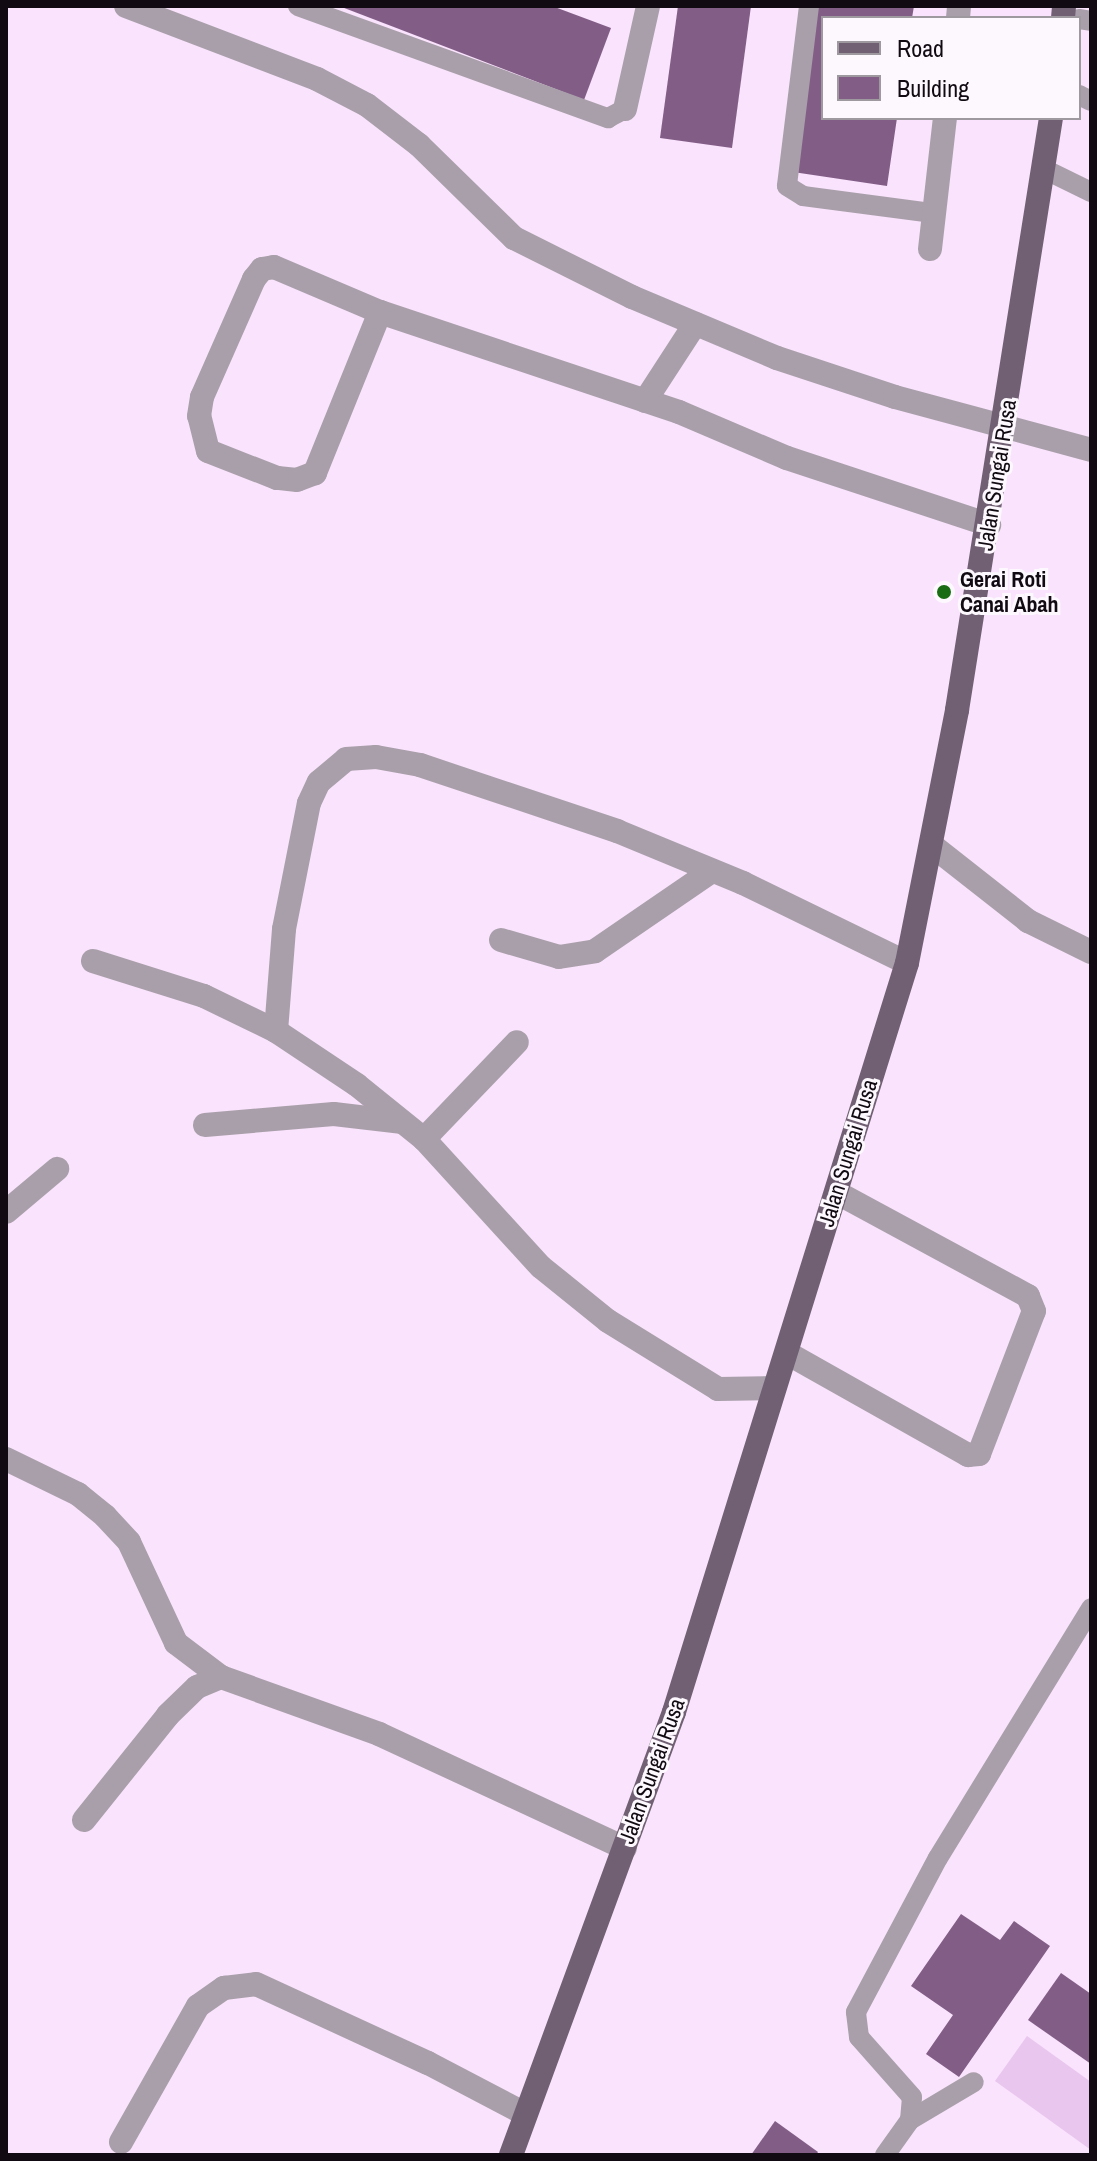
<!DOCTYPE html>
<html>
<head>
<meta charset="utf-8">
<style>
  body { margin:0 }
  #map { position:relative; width:1097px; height:2161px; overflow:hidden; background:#fae3fd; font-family:"Archivo Narrow",sans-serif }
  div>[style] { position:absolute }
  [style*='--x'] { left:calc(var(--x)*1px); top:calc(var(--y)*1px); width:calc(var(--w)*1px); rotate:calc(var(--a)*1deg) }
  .green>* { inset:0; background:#e9c6ee }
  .building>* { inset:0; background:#825e87 }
  .lane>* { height:20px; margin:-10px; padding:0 10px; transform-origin:10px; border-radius:10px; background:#a99faa }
  .street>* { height:24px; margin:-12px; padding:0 12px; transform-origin:12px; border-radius:12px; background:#a99faa }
  .primary>* { height:24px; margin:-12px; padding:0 12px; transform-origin:12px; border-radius:12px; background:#716073 }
  .dots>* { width:22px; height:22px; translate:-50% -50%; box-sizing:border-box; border:4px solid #fcf8fd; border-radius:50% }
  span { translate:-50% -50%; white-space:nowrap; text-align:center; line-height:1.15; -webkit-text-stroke:6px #fcf8fd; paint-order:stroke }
  .street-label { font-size:22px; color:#110a12 }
  .poi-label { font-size:22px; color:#110a12; font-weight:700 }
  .left { translate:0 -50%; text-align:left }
  .frame { position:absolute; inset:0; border:8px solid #110a12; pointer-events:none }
  .legend { position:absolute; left:821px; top:16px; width:260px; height:104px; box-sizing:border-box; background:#fcf8fd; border:2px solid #9e999f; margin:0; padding:10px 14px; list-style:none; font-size:24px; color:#110a12 }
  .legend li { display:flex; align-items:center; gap:16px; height:40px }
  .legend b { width:40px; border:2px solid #9e999f }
</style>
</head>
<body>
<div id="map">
  <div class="green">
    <div style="clip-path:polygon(1027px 2036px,1091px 2082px,1091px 2150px,995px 2081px)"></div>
  </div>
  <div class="building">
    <div style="clip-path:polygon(339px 6px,552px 6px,611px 28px,584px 100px)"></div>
    <div style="clip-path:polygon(678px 6px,751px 6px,732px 148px,660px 138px)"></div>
    <div style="clip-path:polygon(818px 6px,914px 6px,912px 18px,823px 18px,823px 118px,897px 118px,887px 186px,793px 172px)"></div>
    <div style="clip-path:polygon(961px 1914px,1000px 1940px,1014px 1921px,1050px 1946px,959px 2077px,926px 2054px,953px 2015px,911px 1986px)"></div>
    <div style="clip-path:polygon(1061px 1973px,1091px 1994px,1091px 2064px,1028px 2020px)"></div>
    <div style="clip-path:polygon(775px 2121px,818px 2152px,816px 2155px,751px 2155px)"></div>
  </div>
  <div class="lane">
    <div style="--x:298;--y:6;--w:330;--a:19.9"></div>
    <div style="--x:608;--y:118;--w:19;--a:-28"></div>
    <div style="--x:809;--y:6;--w:181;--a:97"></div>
    <div style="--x:787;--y:186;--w:19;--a:32"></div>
    <div style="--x:803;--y:196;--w:131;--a:7.5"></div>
    <div style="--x:1079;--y:19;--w:12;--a:9"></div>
    <div style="--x:1079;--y:95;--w:13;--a:27"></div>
    <div style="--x:1046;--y:170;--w:50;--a:26.1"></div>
    <div style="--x:910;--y:2120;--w:74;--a:-30.7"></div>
    <div style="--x:885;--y:2155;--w:43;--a:-54.5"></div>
    <div style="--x:910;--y:2120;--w:23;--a:-85"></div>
    <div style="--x:912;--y:2097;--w:80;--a:-131.5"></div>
    <div style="--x:859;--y:2037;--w:25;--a:-97"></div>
    <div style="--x:856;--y:2012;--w:174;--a:-62"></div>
    <div style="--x:938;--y:1858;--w:293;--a:-58.5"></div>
  </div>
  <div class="street">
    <div style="--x:126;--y:6;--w:204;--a:20.9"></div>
    <div style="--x:317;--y:79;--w:56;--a:27.5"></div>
    <div style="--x:367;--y:105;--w:66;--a:37.6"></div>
    <div style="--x:419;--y:145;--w:133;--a:44.4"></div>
    <div style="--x:514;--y:238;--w:132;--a:26.6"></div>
    <div style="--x:632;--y:297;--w:157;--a:22.8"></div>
    <div style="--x:777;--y:358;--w:124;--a:18.3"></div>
    <div style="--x:895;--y:397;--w:203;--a:15.1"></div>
    <div style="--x:958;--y:18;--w:12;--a:-85"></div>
    <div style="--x:625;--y:109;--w:106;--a:-77.4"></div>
    <div style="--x:930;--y:249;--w:132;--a:-83.5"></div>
    <div style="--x:380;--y:312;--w:174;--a:112"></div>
    <div style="--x:315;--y:473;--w:19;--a:159"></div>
    <div style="--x:297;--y:480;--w:20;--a:-174"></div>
    <div style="--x:277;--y:478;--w:74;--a:-158.6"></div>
    <div style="--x:208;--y:451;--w:36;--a:-104"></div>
    <div style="--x:199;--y:416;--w:19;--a:-81"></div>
    <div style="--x:202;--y:397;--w:129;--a:-66.2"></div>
    <div style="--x:254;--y:279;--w:13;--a:-51"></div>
    <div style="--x:262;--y:269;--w:12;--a:-9"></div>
    <div style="--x:274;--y:267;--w:115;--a:23"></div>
    <div style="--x:380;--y:312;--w:315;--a:18.5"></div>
    <div style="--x:679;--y:412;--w:117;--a:23.1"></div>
    <div style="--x:787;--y:458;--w:213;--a:18.3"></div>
    <div style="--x:645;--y:401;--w:92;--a:-57"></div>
    <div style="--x:934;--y:847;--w:120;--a:38.2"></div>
    <div style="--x:1028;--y:921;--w:70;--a:26.2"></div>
    <div style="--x:501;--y:940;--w:60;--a:16.3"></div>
    <div style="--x:559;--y:957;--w:36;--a:-9"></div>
    <div style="--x:595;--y:951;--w:142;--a:-34.4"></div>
    <div style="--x:93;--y:961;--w:116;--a:17.5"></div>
    <div style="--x:204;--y:996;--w:80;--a:25.9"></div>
    <div style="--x:276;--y:1031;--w:97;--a:33.7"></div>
    <div style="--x:357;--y:1085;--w:86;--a:38.9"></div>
    <div style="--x:424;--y:1139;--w:173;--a:47.6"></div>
    <div style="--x:541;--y:1267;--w:86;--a:38.9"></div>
    <div style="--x:608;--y:1321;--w:129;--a:31.7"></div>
    <div style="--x:718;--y:1389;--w:55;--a:-1"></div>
    <div style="--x:276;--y:1031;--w:102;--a:-85.5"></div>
    <div style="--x:284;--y:929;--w:128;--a:-78.8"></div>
    <div style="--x:309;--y:803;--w:23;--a:-65"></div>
    <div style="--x:319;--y:782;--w:35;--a:-40"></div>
    <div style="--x:346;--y:759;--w:30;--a:-4"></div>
    <div style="--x:376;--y:757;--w:45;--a:10.3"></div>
    <div style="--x:420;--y:765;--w:208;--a:18.5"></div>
    <div style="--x:617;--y:831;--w:136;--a:22.4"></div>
    <div style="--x:743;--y:883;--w:182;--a:26"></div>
    <div style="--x:205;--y:1125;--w:129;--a:-4.9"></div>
    <div style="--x:334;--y:1114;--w:67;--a:6.8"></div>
    <div style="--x:424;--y:1139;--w:134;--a:-46.2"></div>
    <div style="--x:6;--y:1212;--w:67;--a:-40.1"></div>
    <div style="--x:787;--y:1353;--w:208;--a:29.4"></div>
    <div style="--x:968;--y:1455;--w:11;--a:-5"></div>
    <div style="--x:979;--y:1454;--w:153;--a:-69"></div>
    <div style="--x:1034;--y:1311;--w:16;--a:-112"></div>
    <div style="--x:1028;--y:1296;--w:218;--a:-151.6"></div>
    <div style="--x:6;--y:1459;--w:80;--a:25.9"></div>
    <div style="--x:78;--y:1494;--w:35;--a:39"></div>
    <div style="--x:105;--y:1516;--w:35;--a:47"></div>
    <div style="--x:129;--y:1542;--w:111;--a:65"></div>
    <div style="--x:176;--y:1643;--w:56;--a:37.1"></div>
    <div style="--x:221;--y:1677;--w:168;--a:19.8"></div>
    <div style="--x:379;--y:1734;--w:271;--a:24.9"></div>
    <div style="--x:84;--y:1820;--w:134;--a:-51.3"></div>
    <div style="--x:168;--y:1715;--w:40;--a:-44"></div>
    <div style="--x:197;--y:1687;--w:26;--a:-23"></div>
    <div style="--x:121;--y:2142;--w:156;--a:-60.5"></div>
    <div style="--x:198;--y:2006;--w:32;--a:-35"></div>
    <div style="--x:224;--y:1988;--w:32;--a:-7"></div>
    <div style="--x:256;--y:1984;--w:189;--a:24.7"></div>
    <div style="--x:428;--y:2063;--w:110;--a:27.7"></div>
  </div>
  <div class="primary">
    <div style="--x:1063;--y:18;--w:12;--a:-85"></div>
    <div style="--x:511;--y:2155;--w:472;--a:-69.8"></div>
    <div style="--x:674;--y:1712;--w:784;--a:-72.72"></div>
    <div style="--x:907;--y:963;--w:258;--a:-78.8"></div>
    <div style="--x:957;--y:710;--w:599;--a:-80.98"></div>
  </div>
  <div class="dots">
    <div style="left:944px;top:592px;background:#196c13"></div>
  </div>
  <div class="street-label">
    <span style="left:997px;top:475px;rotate:-81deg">Jalan Sungai Rusa</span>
    <span style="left:848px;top:1153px;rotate:-73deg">Jalan Sungai Rusa</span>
    <span style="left:652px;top:1771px;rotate:-70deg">Jalan Sungai Rusa</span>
  </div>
  <div class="poi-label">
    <span class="left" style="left:960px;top:592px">Gerai Roti<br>Canai Abah</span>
  </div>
  <div class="frame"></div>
  <ul class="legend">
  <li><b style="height:10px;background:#716073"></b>Road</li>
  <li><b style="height:22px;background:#825e87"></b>Building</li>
  </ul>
</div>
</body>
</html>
